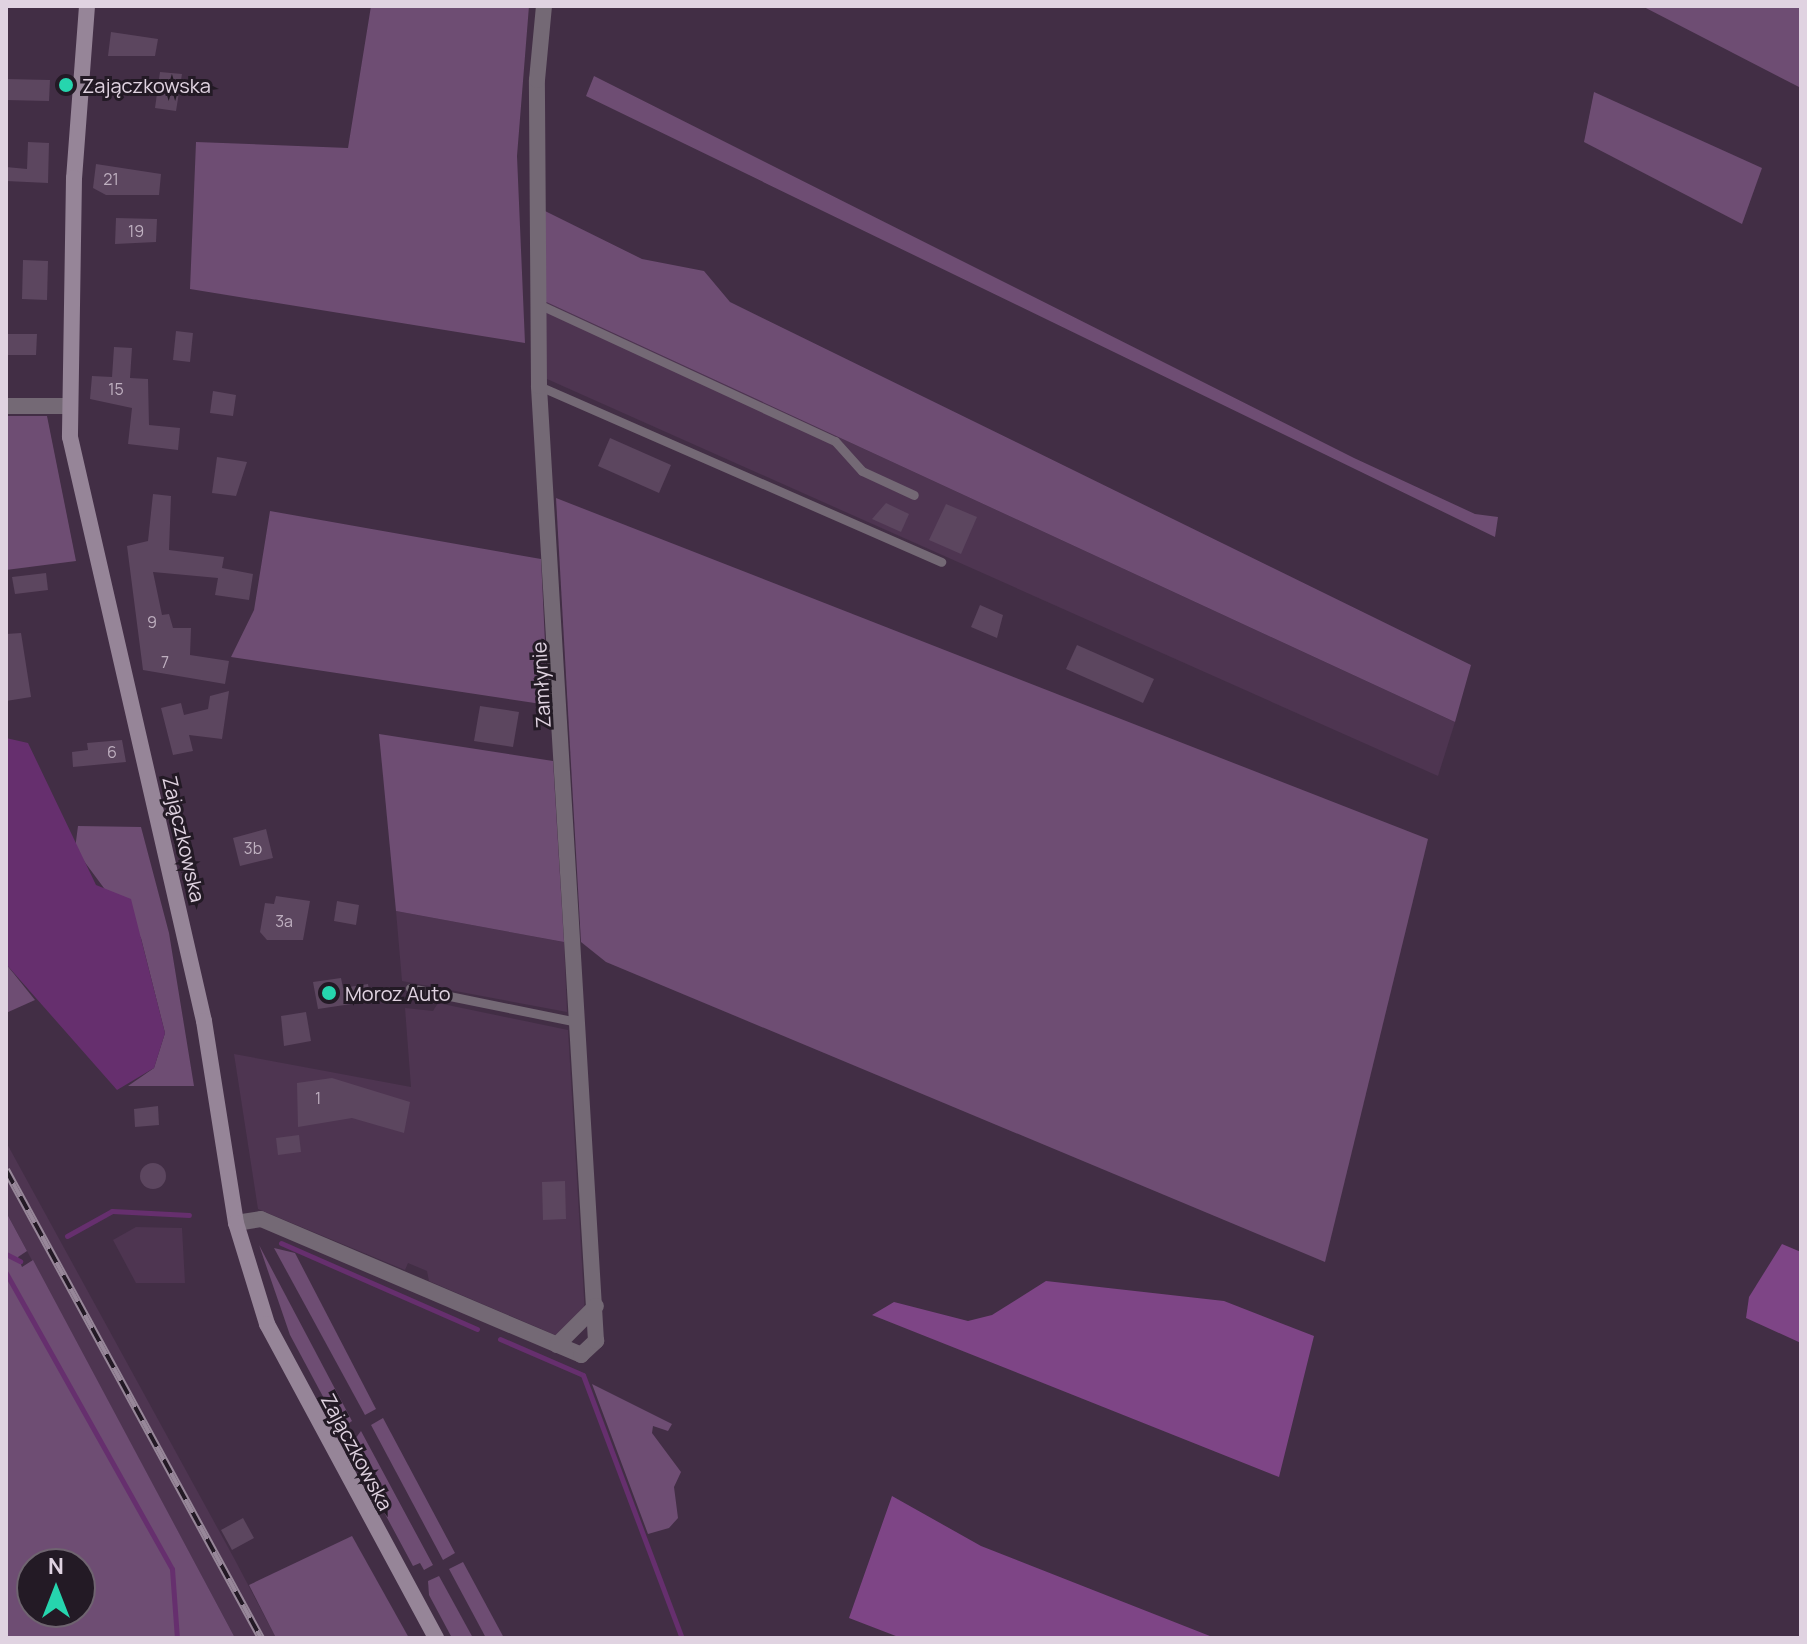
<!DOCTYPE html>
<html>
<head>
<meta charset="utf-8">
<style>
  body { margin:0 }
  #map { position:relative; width:1807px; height:1644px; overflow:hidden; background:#422e45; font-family:Manrope,sans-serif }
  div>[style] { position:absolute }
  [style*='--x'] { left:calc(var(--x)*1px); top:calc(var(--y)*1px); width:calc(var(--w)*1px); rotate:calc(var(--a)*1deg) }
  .built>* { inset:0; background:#4e3551 }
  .green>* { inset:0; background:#6e4d73 }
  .forest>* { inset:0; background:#7e4586 }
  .water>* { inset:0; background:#662f6e }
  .stream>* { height:5px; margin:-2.5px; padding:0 2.5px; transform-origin:2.5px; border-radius:2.5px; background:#662f6e }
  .building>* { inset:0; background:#5c465f }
  .round { border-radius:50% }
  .service>* { height:9px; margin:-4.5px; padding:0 4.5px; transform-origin:4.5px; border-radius:4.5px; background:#746975 }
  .minor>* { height:16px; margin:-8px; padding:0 8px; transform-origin:8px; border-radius:8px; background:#746975 }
  .secondary>* { height:16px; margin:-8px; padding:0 8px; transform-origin:8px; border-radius:8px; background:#968598 }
  .rail>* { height:8px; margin-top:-4px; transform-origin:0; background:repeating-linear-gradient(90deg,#231a25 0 15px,#978799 0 30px); box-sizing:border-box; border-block:2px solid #978799 }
  .dots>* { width:22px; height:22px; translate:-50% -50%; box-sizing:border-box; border:4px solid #231a25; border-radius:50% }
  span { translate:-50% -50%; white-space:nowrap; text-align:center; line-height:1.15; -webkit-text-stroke:6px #231a25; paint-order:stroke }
  .number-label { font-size:16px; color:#bfb0c0 }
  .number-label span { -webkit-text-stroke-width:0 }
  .poi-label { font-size:20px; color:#e0d3e1 }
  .left { translate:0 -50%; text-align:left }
  .street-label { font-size:20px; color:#e0d3e1 }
  .frame { position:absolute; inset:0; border:8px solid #e0d3e1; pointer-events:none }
  .north { position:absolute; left:16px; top:1548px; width:80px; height:80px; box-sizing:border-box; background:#231a25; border:2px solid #6f6470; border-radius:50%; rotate:0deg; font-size:22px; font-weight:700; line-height:32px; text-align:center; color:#e0d3e1 }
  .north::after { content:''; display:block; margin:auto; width:28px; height:36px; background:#26d5ae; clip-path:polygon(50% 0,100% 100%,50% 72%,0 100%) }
</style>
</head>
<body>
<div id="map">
  <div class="built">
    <div style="clip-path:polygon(542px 300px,1455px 722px,1438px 776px,547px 379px)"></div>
    <div style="clip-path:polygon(396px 911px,564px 942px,567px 1012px,402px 981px)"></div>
    <div style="clip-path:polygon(438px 1003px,568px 1030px,585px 1314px,560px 1337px,429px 1281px,427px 1271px,408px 1263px,405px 1270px,258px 1209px,234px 1054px,411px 1087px,405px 1008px,433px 1011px)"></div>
    <div style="clip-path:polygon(6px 1142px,235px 1560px,276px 1638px,235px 1638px,6px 1212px)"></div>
    <div style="clip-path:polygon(136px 1227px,182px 1228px,185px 1283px,136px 1283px,113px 1240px)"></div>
  </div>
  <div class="green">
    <div style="clip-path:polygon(371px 6px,529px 6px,517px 156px,525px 343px,190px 289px,196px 142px,348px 148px)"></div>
    <div style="clip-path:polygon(1642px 6px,1801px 6px,1801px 88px)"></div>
    <div style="clip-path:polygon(594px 76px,1354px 458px,1475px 514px,1498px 517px,1495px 537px,586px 96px)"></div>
    <div style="clip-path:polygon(1594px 92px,1762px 168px,1742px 224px,1584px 142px)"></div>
    <div style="clip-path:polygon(545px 211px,642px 259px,704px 271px,730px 302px,1471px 665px,1455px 722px,542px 300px)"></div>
    <div style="clip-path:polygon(6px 416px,47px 416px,76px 561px,6px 570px)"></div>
    <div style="clip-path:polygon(556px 498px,1428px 839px,1325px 1262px,606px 962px,581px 942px)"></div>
    <div style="clip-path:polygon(270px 511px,541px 559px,548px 705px,231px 657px,254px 610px)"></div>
    <div style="clip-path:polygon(379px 734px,553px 761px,564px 942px,396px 911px)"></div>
    <div style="clip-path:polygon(78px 826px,141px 827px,169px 933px,194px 1086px,128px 1086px,154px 1068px,165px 1033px,141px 938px,75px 849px)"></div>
    <div style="clip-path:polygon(6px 964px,35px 1000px,6px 1013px)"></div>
    <div style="clip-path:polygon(evenodd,6px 1212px,27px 1251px,18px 1257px,22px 1267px,33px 1260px,235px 1638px,6px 1638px,6px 1212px,32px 1564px,80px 1564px,80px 1612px,32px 1612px,32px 1564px)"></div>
    <div style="clip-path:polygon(259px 1245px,352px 1421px,346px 1425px,335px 1419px,290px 1335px)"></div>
    <div style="clip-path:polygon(274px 1248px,295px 1253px,376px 1409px,365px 1415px)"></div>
    <div style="clip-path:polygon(592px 1384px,672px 1424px,668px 1431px,653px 1426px,652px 1433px,681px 1472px,674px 1487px,678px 1518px,669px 1528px,648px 1534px)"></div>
    <div style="clip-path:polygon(383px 1418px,455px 1553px,443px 1560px,371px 1425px)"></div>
    <div style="clip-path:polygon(361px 1431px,433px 1565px,424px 1570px,420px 1563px,413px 1566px,349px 1447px)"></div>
    <div style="clip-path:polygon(352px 1536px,409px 1638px,276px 1638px,249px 1585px)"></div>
    <div style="clip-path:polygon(463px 1562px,504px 1638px,486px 1638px,449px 1569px)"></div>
    <div style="clip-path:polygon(439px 1576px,473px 1638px,452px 1638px,429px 1595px,428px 1581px)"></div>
  </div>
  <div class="forest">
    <div style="clip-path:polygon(1782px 1244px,1801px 1252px,1801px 1343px,1746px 1318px,1749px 1297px)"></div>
    <div style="clip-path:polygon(1046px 1281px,1224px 1301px,1314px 1336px,1279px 1477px,872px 1315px,894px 1302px,968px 1321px,992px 1315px)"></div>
    <div style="clip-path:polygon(892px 1496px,981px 1546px,1215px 1638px,901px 1638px,849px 1618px)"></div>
  </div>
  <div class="water">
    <div style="clip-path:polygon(6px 738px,28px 743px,96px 885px,131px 899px,165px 1033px,154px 1068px,117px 1090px,6px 964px)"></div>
  </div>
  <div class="stream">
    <div style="--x:67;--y:1236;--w:51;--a:-29.1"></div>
    <div style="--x:112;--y:1211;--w:77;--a:3"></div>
    <div style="--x:281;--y:1243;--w:214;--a:23.7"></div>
    <div style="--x:6;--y:1254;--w:16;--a:27"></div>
    <div style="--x:6;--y:1273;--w:339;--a:60.7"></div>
    <div style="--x:172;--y:1569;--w:69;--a:85.9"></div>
    <div style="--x:500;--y:1339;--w:90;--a:23.4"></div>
    <div style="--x:583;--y:1375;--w:281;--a:69.4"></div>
  </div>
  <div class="building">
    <div style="clip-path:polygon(111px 32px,158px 39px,155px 56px,108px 56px)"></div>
    <div style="clip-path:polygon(160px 72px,182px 74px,176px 111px,155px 108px)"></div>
    <div style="clip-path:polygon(6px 79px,50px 80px,49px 101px,6px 100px)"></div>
    <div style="clip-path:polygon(28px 142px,49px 143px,48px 183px,6px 181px,6px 167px,27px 169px)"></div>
    <div style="clip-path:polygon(96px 164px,161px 174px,159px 195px,106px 195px,93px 188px)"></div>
    <div style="clip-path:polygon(116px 218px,157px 219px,156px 242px,115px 244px)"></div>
    <div style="clip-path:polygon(23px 260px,48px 261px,47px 300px,22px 299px)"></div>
    <div style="clip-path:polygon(176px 331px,193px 333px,190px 362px,173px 360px)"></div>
    <div style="clip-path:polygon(6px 334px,37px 334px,36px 355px,6px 355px)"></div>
    <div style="clip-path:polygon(114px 347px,132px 348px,130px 378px,148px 379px,149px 425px,180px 428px,178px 450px,128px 444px,132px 408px,90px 399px,92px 376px,112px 377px)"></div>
    <div style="clip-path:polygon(213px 391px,236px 395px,233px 416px,210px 413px)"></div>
    <div style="clip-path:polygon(610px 438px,671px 465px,659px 493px,598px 466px)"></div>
    <div style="clip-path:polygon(217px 457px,247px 462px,236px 496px,212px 493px)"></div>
    <div style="clip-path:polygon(153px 494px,171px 496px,169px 550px,224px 557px,222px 568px,253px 574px,249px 600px,215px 595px,218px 578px,153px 572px,162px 615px,169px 614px,173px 628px,191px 628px,190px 655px,229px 661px,225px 684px,143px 670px,127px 546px,148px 541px)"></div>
    <div style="clip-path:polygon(886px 503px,909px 514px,901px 532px,872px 519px)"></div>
    <div style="clip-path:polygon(946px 504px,977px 517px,961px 554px,929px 540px)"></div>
    <div style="clip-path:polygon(46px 573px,48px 590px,15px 594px,12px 577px)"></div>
    <div style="clip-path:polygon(980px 605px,1003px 615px,997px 638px,971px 627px)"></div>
    <div style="clip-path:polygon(21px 633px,31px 697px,6px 701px,6px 634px)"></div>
    <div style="clip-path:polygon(1077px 645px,1154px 679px,1143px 703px,1066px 669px)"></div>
    <div style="clip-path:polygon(229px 691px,222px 739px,189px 735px,193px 751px,173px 755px,161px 708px,181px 703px,184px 715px,208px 709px,210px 696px)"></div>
    <div style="clip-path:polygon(480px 706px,519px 712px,513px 747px,474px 741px)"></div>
    <div style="clip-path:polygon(122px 740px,126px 762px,73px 767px,72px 752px,88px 750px,87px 743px)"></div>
    <div style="clip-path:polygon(266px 829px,273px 858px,240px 866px,233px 838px)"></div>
    <div style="clip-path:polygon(276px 896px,310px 901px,303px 940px,267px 940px,260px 932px,265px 903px,274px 904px)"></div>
    <div style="clip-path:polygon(337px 901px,359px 905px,356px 925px,334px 921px)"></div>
    <div style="clip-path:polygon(341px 978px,343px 988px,368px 984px,371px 1001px,318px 1009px,313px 982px)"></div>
    <div style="clip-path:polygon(306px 1012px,311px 1041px,284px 1046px,281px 1016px)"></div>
    <div style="clip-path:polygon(332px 1078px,410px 1102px,404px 1133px,352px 1118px,298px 1127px,297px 1083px)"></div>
    <div style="clip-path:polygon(158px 1106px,159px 1125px,135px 1127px,134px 1109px)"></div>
    <div style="clip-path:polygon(299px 1135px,301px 1152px,278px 1155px,276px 1138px)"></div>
    <div class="round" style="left:140px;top:1163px;width:26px;height:26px"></div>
    <div style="clip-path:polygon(565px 1181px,566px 1219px,543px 1220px,542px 1182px)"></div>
    <div style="clip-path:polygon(243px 1518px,254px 1538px,232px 1550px,221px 1530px)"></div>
  </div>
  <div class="service">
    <div style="--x:536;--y:303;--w:329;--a:24.8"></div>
    <div style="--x:835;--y:441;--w:40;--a:48"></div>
    <div style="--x:862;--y:471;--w:57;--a:24.8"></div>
    <div style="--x:539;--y:386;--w:439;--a:23.6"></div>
    <div style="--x:410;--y:988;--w:170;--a:11.5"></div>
  </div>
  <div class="minor">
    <div style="--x:6;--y:406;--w:62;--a:0"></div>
    <div style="--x:236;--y:1223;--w:25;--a:-9"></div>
    <div style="--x:261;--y:1219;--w:348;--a:23"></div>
    <div style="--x:581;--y:1355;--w:21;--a:-43"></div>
    <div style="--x:596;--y:1341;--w:957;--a:-93.42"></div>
    <div style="--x:539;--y:386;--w:306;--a:-90.4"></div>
    <div style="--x:537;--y:80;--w:74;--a:-84.6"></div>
    <div style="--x:557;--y:1345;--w:55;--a:-45"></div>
  </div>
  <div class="secondary">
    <div style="--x:87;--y:6;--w:172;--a:94.3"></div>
    <div style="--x:74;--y:178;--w:259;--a:90.9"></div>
    <div style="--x:70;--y:437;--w:599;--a:77.08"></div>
    <div style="--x:204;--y:1021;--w:205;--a:81"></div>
    <div style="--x:236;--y:1223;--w:106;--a:72.9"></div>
    <div style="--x:267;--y:1324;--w:357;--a:61.7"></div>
  </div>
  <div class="rail">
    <div style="--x:6;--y:1170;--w:533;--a:61.42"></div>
  </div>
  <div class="dots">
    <div style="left:66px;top:85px;background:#26d5ae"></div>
    <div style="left:329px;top:993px;background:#26d5ae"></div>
  </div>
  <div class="number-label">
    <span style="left:111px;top:179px">21</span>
    <span style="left:136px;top:231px">19</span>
    <span style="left:116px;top:389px">15</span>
    <span style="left:152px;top:622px">9</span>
    <span style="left:165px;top:662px">7</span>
    <span style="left:112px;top:752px">6</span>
    <span style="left:253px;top:848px">3b</span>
    <span style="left:284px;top:921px">3a</span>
    <span style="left:318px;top:1098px">1</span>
  </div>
  <div class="poi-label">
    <span class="left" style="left:82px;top:85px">Zajączkowska</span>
    <span class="left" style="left:345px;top:993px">Moroz Auto</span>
  </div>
  <div class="street-label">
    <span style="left:541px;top:685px;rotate:-93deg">Zamłynie</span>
    <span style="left:184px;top:839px;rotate:77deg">Zajączkowska</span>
    <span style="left:357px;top:1452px;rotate:62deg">Zajączkowska</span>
  </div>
  <div class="frame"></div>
  <div class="north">N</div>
</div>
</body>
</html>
